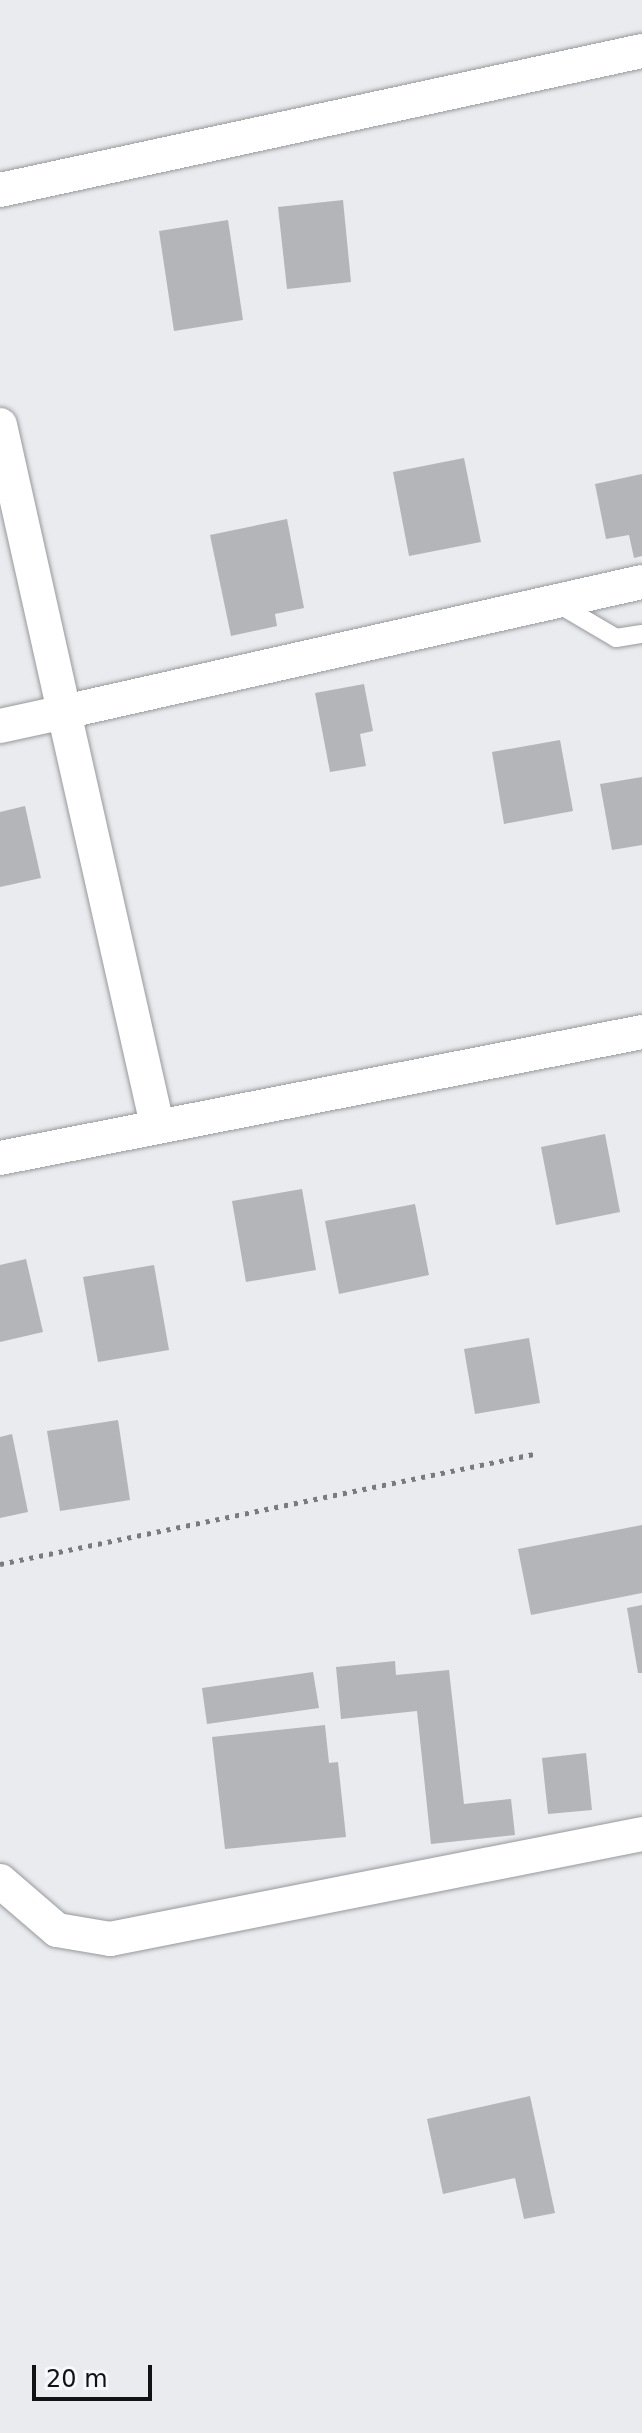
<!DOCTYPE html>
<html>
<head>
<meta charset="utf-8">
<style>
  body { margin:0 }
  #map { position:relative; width:642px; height:2433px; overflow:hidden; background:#e9ebef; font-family:"DejaVu Sans",sans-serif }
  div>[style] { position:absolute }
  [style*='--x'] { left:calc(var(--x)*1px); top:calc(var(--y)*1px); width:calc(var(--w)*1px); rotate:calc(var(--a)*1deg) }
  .building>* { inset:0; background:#b3b5b8 }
  .path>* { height:5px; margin-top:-2.5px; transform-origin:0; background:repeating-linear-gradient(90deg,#797b7d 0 4px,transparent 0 10px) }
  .roads { filter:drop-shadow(0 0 2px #97999c) drop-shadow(0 0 2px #97999c) }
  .lane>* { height:18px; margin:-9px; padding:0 9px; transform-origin:9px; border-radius:9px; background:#fff }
  .street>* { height:34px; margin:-17px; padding:0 17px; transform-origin:17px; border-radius:17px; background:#fff }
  span { translate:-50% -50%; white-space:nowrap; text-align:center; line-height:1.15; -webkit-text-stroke:6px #f6f8fc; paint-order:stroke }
  .scale { position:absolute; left:32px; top:2365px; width:120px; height:36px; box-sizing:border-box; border:4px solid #111213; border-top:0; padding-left:10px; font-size:24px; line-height:28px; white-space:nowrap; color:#111213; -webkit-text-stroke:6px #f6f8fc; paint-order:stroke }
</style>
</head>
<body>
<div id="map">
  <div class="building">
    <div style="clip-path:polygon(343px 200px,351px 282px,287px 289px,278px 207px)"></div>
    <div style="clip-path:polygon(228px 220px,243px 320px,174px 331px,159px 231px)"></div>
    <div style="clip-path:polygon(464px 458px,481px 542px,409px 556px,393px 472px)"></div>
    <div style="clip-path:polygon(642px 474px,642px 556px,634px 558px,629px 535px,606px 539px,595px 484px)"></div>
    <div style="clip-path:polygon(287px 519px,304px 608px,275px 614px,277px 626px,231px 636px,210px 535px)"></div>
    <div style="clip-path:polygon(364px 684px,373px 731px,360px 734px,366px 766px,330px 772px,315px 693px)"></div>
    <div style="clip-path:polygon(560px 740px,573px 811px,504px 824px,492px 752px)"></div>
    <div style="clip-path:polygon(642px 777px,642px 845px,612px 850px,600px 784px)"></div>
    <div style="clip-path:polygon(25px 806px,41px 878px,0 887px,0 812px)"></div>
    <div style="clip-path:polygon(605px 1134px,620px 1212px,556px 1225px,541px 1147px)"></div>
    <div style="clip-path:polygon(302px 1189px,316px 1270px,246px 1282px,232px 1201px)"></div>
    <div style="clip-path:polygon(415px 1204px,429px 1275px,339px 1294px,325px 1221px)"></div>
    <div style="clip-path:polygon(26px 1259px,43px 1332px,0 1342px,0 1265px)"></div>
    <div style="clip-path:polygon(154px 1265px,169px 1350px,98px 1362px,83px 1277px)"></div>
    <div style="clip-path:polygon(529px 1338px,540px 1403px,475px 1414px,464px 1349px)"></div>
    <div style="clip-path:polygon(118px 1420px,130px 1500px,60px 1511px,47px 1431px)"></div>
    <div style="clip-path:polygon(12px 1434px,28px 1512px,0 1518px,0 1437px)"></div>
    <div style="clip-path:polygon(642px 1525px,642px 1593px,531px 1615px,518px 1549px)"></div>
    <div style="clip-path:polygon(642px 1605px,642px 1673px,638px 1673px,627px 1608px)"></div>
    <div style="clip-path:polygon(395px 1661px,396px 1675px,449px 1670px,464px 1804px,511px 1799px,515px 1835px,431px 1844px,417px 1711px,341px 1719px,336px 1667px)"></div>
    <div style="clip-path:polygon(313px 1672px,319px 1708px,207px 1724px,202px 1688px)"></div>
    <div style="clip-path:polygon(325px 1725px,329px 1763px,338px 1762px,346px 1837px,225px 1849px,212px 1737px)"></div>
    <div style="clip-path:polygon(586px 1753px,592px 1810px,548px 1814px,542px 1758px)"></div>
    <div style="clip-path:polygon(530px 2096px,555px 2213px,524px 2219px,515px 2178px,443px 2194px,427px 2119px)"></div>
  </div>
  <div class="path">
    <div style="--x:0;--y:1564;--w:545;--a:-11.64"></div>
  </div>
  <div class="roads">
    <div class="lane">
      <div style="--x:555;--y:602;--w:71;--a:30.5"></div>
      <div style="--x:616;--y:638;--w:26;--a:-9"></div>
    </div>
    <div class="street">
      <div style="--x:0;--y:190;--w:657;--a:-12.22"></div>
      <div style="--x:0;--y:425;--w:294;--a:77.4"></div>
      <div style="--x:64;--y:712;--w:592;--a:-12.68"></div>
      <div style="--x:0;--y:726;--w:66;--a:-12.3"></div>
      <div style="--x:64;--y:712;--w:423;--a:77.3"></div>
      <div style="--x:0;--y:1158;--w:654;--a:-11.1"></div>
      <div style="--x:0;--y:1881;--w:75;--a:40.7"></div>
      <div style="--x:57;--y:1930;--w:54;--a:9.6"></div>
      <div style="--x:110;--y:1939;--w:542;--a:-11.16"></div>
    </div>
  </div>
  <div class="scale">20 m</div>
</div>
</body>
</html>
